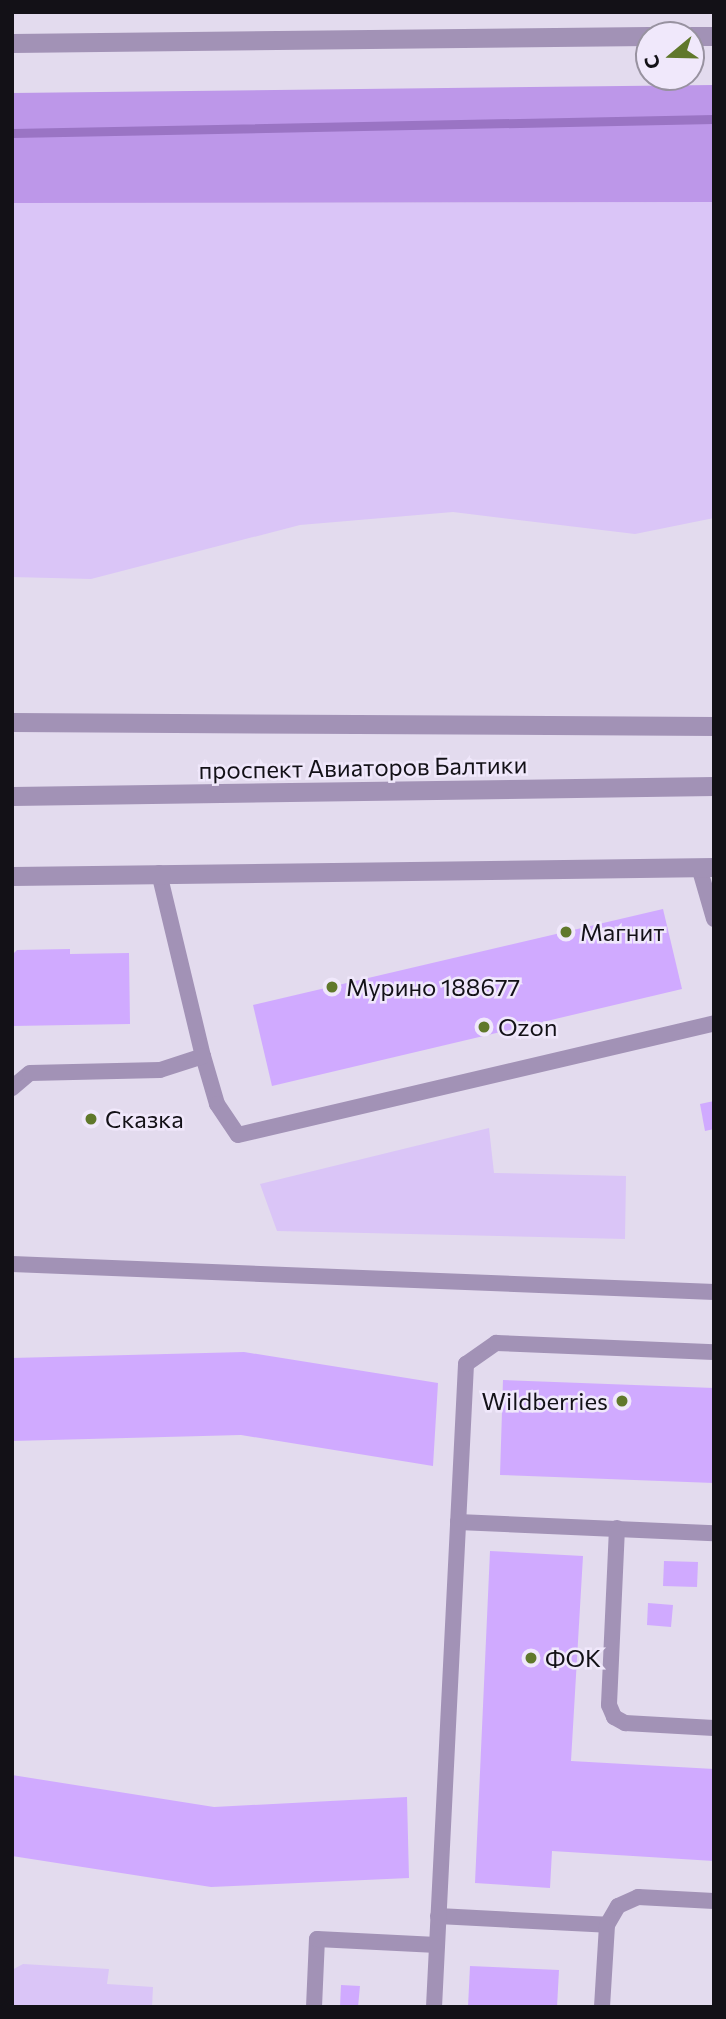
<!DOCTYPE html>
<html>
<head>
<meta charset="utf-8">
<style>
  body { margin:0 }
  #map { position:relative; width:726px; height:2019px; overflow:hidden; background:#e3dbee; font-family:Commissioner,sans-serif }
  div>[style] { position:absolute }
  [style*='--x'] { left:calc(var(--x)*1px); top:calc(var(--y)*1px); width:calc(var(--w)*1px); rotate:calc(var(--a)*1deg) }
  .green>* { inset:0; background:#dac5f7 }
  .forest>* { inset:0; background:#bd97e9 }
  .stream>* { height:9px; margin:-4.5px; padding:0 4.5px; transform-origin:4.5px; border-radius:4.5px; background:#9a74c4 }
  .building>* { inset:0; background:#d0aaff }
  .service>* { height:16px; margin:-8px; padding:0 8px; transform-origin:8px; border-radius:8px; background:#a292b6 }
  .minor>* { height:19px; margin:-9.5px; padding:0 9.5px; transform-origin:9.5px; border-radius:9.5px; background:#a292b6 }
  .tertiary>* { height:19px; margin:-9.5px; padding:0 9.5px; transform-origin:9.5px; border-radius:9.5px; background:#a292b6 }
  .dots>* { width:19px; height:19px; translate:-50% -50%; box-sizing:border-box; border:4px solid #f0e8fb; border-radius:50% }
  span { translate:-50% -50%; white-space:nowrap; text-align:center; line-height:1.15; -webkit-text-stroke:5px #f0e8fb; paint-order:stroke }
  .street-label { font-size:24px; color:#131117 }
  .poi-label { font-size:24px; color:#131117 }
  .left { translate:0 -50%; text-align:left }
  .right { translate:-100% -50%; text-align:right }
  .frame { position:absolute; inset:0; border:14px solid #131117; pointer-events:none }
  .north { position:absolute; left:635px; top:21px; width:70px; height:70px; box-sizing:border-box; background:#f0e8fb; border:2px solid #9892a0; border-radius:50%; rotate:251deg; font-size:19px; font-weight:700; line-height:28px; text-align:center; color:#131117 }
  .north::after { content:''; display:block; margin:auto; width:24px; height:32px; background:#60782b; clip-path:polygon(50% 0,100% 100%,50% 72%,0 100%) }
</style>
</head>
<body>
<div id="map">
  <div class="green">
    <div style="clip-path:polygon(714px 202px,714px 518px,635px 534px,453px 512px,300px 525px,91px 579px,12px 577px,12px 203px)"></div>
    <div style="clip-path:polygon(489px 1128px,494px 1173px,626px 1176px,625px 1239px,277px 1231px,260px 1184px)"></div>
    <div style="clip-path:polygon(23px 1964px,109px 1969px,107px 1984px,153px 1987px,152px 2007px,12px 2007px,12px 1970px)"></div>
  </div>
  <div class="forest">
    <div style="clip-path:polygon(714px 85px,714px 202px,12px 203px,12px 93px)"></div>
  </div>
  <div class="stream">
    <div style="--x:12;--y:133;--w:702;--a:-1.14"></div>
  </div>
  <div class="building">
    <div style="clip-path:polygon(663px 909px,682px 989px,272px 1086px,253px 1005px)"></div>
    <div style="clip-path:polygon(70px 949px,70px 954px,129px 953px,130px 1024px,12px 1026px,12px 955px,17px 950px)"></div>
    <div style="clip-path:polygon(714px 1101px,714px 1129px,705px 1131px,700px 1104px)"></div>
    <div style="clip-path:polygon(244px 1352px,438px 1383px,433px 1466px,241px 1435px,12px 1441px,12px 1358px)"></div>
    <div style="clip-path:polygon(503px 1380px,714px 1388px,714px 1483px,500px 1475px)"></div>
    <div style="clip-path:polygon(490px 1551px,583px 1556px,571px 1761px,714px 1769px,714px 1861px,552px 1851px,550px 1888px,475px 1883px)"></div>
    <div style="clip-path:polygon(664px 1561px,698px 1562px,697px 1587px,663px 1586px)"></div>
    <div style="clip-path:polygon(648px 1603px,673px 1605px,671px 1627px,647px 1625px)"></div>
    <div style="clip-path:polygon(12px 1775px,214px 1807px,407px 1797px,409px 1878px,211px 1887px,12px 1856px)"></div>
    <div style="clip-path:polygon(470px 1966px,559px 1970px,557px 2007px,468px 2007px)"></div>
    <div style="clip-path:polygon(341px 1985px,360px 1986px,358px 2007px,340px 2007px)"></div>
  </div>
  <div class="service">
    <div style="--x:699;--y:867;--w:54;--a:73.9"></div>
    <div style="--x:159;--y:873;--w:188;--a:76.5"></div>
    <div style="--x:203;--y:1056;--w:50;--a:73.7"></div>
    <div style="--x:217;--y:1104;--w:37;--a:56"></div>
    <div style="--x:238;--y:1135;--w:489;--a:-13.2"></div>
    <div style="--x:12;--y:1088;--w:23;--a:-40"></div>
    <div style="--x:30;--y:1073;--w:130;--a:-1.3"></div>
    <div style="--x:160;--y:1070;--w:45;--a:-18"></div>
    <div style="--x:12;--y:1264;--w:703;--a:2.28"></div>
    <div style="--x:458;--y:1522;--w:256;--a:2.5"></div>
    <div style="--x:617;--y:1528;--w:177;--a:92.6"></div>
    <div style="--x:609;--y:1705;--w:13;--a:67"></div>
    <div style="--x:614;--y:1717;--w:13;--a:29"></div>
    <div style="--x:625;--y:1723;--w:89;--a:3.2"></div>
    <div style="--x:438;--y:1916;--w:169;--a:3"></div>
    <div style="--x:607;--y:1925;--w:22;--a:-60"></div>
    <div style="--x:618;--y:1906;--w:22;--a:-24"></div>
    <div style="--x:638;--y:1897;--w:76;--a:3"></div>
    <div style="--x:314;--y:2007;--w:68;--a:-87.5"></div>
    <div style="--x:317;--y:1939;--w:120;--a:2.9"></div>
    <div style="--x:434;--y:2007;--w:644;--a:-87.15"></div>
    <div style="--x:466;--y:1364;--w:37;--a:-35"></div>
    <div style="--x:496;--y:1343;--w:218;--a:2.4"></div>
    <div style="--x:602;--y:2007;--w:82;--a:-86.5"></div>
  </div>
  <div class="minor">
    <div style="--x:691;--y:36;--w:23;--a:0"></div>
    <div style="--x:12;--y:43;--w:637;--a:-0.63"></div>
    <div style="--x:12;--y:876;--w:702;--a:-0.73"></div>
  </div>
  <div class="tertiary">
    <div style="--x:12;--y:722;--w:702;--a:0.33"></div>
    <div style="--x:12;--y:796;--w:702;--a:-0.82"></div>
  </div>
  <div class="dots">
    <div style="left:566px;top:932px;background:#60782b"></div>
    <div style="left:332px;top:987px;background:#60782b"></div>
    <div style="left:484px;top:1027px;background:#60782b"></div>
    <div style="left:91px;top:1119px;background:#60782b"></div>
    <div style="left:622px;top:1401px;background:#60782b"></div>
    <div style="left:531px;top:1658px;background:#60782b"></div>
  </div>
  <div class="street-label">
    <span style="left:363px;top:767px;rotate:-1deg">проспект Авиаторов Балтики</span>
  </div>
  <div class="poi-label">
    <span class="left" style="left:580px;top:932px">Магнит</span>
    <span class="left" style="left:346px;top:987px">Мурино 188677</span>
    <span class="left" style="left:498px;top:1027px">Ozon</span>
    <span class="left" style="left:105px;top:1119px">Сказка</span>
    <span class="right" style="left:608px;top:1401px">Wildberries</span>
    <span class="left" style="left:545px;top:1658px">ФОК</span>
  </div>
  <div class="frame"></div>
  <div class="north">С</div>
</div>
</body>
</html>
